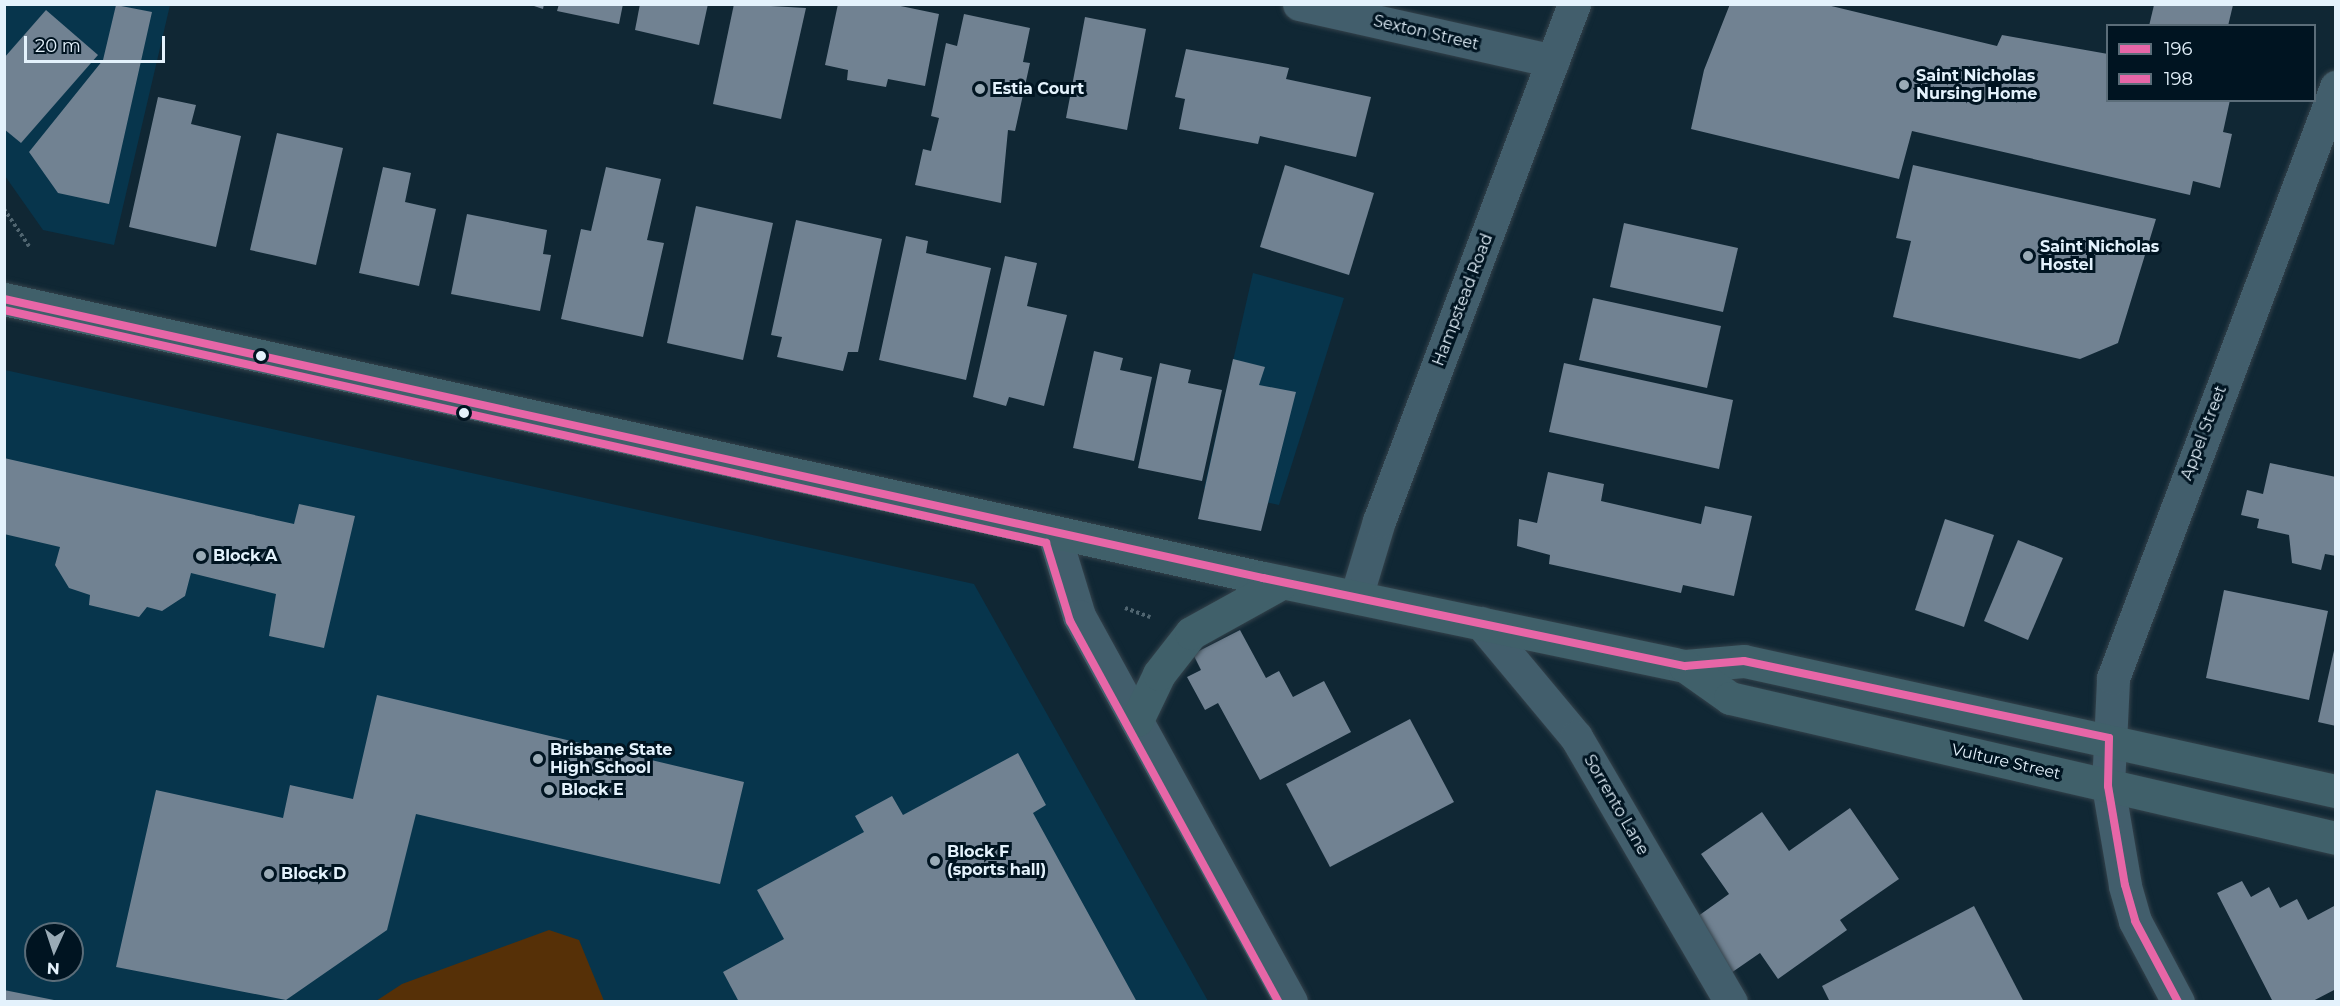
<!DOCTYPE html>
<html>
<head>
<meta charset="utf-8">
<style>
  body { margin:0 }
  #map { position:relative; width:2340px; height:1006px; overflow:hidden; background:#102734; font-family:Montserrat,sans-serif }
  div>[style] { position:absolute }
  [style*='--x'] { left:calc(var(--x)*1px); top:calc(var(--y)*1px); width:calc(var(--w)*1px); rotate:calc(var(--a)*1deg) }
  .built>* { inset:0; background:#07354c }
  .green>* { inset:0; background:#563007 }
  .building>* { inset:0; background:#718292 }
  .path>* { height:4px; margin-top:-2px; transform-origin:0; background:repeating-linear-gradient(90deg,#506570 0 3px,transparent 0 6px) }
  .roads { filter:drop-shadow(0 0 2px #34424b) drop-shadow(0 0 2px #34424b) }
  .minor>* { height:33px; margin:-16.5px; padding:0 16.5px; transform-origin:16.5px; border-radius:16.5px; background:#425e6c }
  .major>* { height:33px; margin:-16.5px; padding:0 16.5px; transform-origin:16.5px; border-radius:16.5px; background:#40606a }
  .bus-1>* { height:8px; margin:-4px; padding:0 4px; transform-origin:4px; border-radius:4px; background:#e766a7 }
  .bus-2>* { height:8px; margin:-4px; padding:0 4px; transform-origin:4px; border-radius:4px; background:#e766a7 }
  .dots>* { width:16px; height:16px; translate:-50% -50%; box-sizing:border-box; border:3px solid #001421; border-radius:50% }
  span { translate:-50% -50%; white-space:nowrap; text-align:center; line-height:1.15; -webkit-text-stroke:6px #001421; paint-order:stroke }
  .street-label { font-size:16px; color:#e4f2fc }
  .poi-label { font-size:16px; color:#e4f2fc; font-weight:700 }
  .left { translate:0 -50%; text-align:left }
  .frame { position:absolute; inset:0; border:6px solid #e4f2fc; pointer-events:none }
  .legend { position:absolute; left:2106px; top:24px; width:210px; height:78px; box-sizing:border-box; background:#001421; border:2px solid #5b6d79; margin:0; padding:8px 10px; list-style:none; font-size:18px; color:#e4f2fc }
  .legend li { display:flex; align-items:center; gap:12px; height:30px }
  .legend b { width:30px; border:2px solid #5b6d79 }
  .north { position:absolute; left:24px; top:922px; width:60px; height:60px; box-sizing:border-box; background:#001421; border:2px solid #5b6d79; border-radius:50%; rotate:183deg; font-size:16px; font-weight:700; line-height:24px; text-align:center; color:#e4f2fc }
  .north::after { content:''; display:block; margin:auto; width:21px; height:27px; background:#9aabb6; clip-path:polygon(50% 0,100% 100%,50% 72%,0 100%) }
  .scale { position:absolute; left:24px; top:36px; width:141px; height:27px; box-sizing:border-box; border:3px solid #e4f2fc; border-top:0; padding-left:8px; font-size:18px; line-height:21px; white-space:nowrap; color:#e4f2fc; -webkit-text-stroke:4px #001421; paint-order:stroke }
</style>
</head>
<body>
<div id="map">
  <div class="built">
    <div style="clip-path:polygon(4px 5px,170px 5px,114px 245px,43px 230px,5px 176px)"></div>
    <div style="clip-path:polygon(1253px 273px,1344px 298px,1279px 505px,1204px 488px)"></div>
    <div style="clip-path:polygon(evenodd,5px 370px,974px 584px,1208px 1001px,5px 1002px,5px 370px,36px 934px,72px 934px,72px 970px,36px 970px,36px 934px)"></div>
  </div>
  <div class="green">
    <div style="clip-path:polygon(549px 930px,579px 940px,604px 1001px,376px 1001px,402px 984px)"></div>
  </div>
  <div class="building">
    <div style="clip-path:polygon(528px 4px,544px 4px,543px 9px)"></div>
    <div style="clip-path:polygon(559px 4px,623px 4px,619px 24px,557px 11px)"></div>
    <div style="clip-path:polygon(640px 4px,708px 4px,699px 45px,635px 30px)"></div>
    <div style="clip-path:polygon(734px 4px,806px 8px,781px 119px,713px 104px)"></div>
    <div style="clip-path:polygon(838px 4px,891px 4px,939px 14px,925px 86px,888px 79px,886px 87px,847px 80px,848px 70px,825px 65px)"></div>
    <div style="clip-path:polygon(1730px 4px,1823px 4px,1997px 46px,2002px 35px,2108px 54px,2108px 100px,2230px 100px,2223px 132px,2232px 134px,2220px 188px,2193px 181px,2190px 195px,1912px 131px,1899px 179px,1691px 129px,1704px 70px)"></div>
    <div style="clip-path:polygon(116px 5px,152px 12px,109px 204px,58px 193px,29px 152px,103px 60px)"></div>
    <div style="clip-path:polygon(2154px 5px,2233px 5px,2228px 26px,2149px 26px)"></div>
    <div style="clip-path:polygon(46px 10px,98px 55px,21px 143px,4px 129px,4px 58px)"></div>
    <div style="clip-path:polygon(964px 14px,1030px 28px,1023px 62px,1030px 63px,1015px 131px,1008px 130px,1001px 203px,915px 185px,923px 149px,931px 151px,939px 118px,931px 116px,946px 43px,957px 46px)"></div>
    <div style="clip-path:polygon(1085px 17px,1146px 29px,1127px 130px,1066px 118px)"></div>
    <div style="clip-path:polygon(1186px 49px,1289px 68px,1286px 79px,1371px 97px,1356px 157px,1260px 136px,1258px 144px,1179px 129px,1185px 99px,1175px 97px)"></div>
    <div style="clip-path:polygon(158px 97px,196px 105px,191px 124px,241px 136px,216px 247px,129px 227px)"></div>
    <div style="clip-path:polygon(277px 133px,343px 148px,316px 265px,250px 250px)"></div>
    <div style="clip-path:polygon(1285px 165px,1374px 193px,1349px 275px,1260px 247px)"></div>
    <div style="clip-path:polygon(1913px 165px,2156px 219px,2118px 343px,2080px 359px,1893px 317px,1911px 241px,1896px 238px)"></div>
    <div style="clip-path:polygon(383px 167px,411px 173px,405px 202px,436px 209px,419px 286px,359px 273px)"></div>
    <div style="clip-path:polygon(606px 167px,661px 179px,647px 240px,664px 243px,643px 337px,561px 319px,581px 229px,591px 231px)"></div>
    <div style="clip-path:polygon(696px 206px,773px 223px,743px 360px,667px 343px)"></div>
    <div style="clip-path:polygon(467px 214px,547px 230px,543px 254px,551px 255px,540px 311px,451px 294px)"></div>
    <div style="clip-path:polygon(796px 220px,882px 239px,858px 352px,848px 352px,843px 371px,777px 357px,782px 337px,771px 335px)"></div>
    <div style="clip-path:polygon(1624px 223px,1738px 248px,1723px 312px,1610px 287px)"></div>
    <div style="clip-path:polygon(906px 236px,928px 241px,926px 253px,991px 268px,966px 380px,879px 360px)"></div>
    <div style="clip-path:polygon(1005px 256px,1037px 263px,1027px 306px,1067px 315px,1044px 406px,1009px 397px,1006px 406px,973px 397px)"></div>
    <div style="clip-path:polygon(1593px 298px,1721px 326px,1707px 388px,1579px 360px)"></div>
    <div style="clip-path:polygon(1094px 351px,1123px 358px,1120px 370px,1152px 377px,1134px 461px,1073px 448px)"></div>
    <div style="clip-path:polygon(1233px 359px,1265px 367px,1259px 385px,1296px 392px,1261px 531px,1198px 519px)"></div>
    <div style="clip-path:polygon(1160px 363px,1191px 370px,1188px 383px,1222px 390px,1202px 481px,1138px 468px)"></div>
    <div style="clip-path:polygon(1564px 363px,1733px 400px,1719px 469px,1549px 432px)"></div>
    <div style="clip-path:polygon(4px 458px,294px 524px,299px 504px,355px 516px,324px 648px,269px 636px,276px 594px,191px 573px,185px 596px,162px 611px,147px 607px,139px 617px,89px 605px,90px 595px,69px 588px,55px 565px,60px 547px,4px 534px)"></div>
    <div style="clip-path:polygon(2270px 463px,2336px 477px,2336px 556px,2325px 554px,2321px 570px,2292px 563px,2289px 535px,2257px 528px,2259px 519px,2241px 515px,2247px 490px,2263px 494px)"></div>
    <div style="clip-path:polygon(1548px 472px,1604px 484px,1601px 501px,1701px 524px,1705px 506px,1752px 516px,1734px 596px,1683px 585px,1681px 593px,1549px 564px,1550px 555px,1517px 546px,1519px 519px,1537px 523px)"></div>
    <div style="clip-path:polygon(1945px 519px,1994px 535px,1964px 627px,1915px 610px)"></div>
    <div style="clip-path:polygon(2018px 540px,2063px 558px,2028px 640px,1984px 621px)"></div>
    <div style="clip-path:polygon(2224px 590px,2328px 611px,2309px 700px,2206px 678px)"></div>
    <div style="clip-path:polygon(1240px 630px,1266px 678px,1279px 671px,1293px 697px,1324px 681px,1351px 732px,1260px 780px,1218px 703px,1205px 710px,1187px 677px,1201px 670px,1193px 654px)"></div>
    <div style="clip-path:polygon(2335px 646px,2336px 646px,2336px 726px,2318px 722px)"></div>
    <div style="clip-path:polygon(377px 695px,744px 782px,720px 884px,416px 814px,387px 930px,286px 1000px,116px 967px,156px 790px,283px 818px,290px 785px,353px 799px)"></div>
    <div style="clip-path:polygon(1410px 719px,1454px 802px,1330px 867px,1286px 784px)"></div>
    <div style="clip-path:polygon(1018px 753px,1046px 805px,1033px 813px,1137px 1002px,739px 1002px,723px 972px,784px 939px,757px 890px,864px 832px,855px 816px,892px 796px,903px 815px)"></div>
    <div style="clip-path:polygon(1850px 808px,1899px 879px,1840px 920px,1847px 930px,1778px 979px,1760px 953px,1731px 973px,1694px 919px,1729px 894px,1701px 854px,1762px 812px,1789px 851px)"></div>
    <div style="clip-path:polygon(2242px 881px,2251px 897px,2269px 887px,2280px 908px,2297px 899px,2308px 920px,2336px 905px,2336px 989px,2311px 1002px,2273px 1002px,2217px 893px)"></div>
    <div style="clip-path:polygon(1974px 906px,2024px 1002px,1830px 1002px,1822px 986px)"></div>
    <div style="clip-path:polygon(4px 990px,54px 1000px,53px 1002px,4px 1002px)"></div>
  </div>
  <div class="path">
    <div style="--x:4;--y:209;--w:45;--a:56"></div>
    <div style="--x:1125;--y:608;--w:27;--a:20"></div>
  </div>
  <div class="roads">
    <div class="minor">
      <div style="--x:1299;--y:4;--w:260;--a:12.6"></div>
      <div style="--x:1054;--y:534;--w:86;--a:73"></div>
      <div style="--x:1079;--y:616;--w:440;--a:61.2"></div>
      <div style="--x:1356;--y:597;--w:79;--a:-73.2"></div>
      <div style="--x:1379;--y:521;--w:553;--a:-69.33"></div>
      <div style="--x:1481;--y:623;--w:148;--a:50.2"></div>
      <div style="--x:1576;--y:737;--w:307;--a:59.7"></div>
      <div style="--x:2178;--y:1002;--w:92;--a:-118"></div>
      <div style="--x:2135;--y:921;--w:37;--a:-106"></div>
      <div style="--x:2125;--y:885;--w:100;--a:-99.7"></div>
      <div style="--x:2108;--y:786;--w:108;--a:-87.3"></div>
      <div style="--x:2113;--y:678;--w:632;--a:-69.33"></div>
    </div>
    <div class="major">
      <div style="--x:4;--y:299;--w:1290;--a:12.5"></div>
      <div style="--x:1263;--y:578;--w:431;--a:11.8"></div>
      <div style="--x:1685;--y:666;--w:59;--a:-4.8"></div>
      <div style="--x:1744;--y:661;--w:606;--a:12.39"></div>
      <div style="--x:1685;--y:666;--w:55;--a:35.4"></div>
      <div style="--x:1730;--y:698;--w:622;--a:13.01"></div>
      <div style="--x:1137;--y:720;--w:51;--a:-64.4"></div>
      <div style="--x:1159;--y:674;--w:52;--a:-52"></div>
      <div style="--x:1191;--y:633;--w:105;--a:-29"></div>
    </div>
  </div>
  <div class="bus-1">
    <div style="--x:4;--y:299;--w:1290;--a:12.5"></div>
    <div style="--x:1263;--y:578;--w:431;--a:11.8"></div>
    <div style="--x:1685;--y:666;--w:59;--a:-4.8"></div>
    <div style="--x:1744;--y:661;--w:373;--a:11.9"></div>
    <div style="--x:2109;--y:738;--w:48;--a:91.2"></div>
    <div style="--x:2108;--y:786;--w:100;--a:80.3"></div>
    <div style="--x:2125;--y:885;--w:37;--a:74"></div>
    <div style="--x:2135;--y:921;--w:92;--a:62"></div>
  </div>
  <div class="bus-2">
    <div style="--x:4;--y:310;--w:1068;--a:12.6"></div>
    <div style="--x:1046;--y:543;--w:82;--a:72.9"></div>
    <div style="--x:1070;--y:621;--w:435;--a:61.3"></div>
  </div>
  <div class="dots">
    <div style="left:1904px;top:85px;background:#9aabb6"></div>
    <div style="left:980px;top:89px;background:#9aabb6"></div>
    <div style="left:2028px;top:256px;background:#9aabb6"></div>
    <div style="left:261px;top:356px;background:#e4f2fc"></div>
    <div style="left:464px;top:413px;background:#e4f2fc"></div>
    <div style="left:201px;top:556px;background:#9aabb6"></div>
    <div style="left:538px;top:759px;background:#9aabb6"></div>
    <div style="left:549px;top:790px;background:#9aabb6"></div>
    <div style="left:935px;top:861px;background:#9aabb6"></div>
    <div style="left:269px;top:874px;background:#9aabb6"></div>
  </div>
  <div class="street-label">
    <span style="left:1426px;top:33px;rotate:13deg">Sexton Street</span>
    <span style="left:1463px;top:300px;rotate:-69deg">Hampstead Road</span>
    <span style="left:2204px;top:433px;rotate:-69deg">Appel Street</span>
    <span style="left:2006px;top:762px;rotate:13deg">Vulture Street</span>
    <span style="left:1616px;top:805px;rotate:60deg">Sorrento Lane</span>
  </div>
  <div class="poi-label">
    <span class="left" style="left:1916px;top:85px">Saint Nicholas<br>Nursing Home</span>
    <span class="left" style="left:992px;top:89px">Estia Court</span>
    <span class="left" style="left:2040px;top:256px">Saint Nicholas<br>Hostel</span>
    <span class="left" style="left:213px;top:556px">Block A</span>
    <span class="left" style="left:550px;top:759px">Brisbane State<br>High School</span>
    <span class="left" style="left:561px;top:790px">Block E</span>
    <span class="left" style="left:947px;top:861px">Block F<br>(sports hall)</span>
    <span class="left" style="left:281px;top:874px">Block D</span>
  </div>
  <div class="frame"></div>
  <ul class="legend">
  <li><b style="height:8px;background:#e766a7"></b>196</li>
  <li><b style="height:8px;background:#e766a7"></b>198</li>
  </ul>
  <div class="north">N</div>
  <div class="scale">20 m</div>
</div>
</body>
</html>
